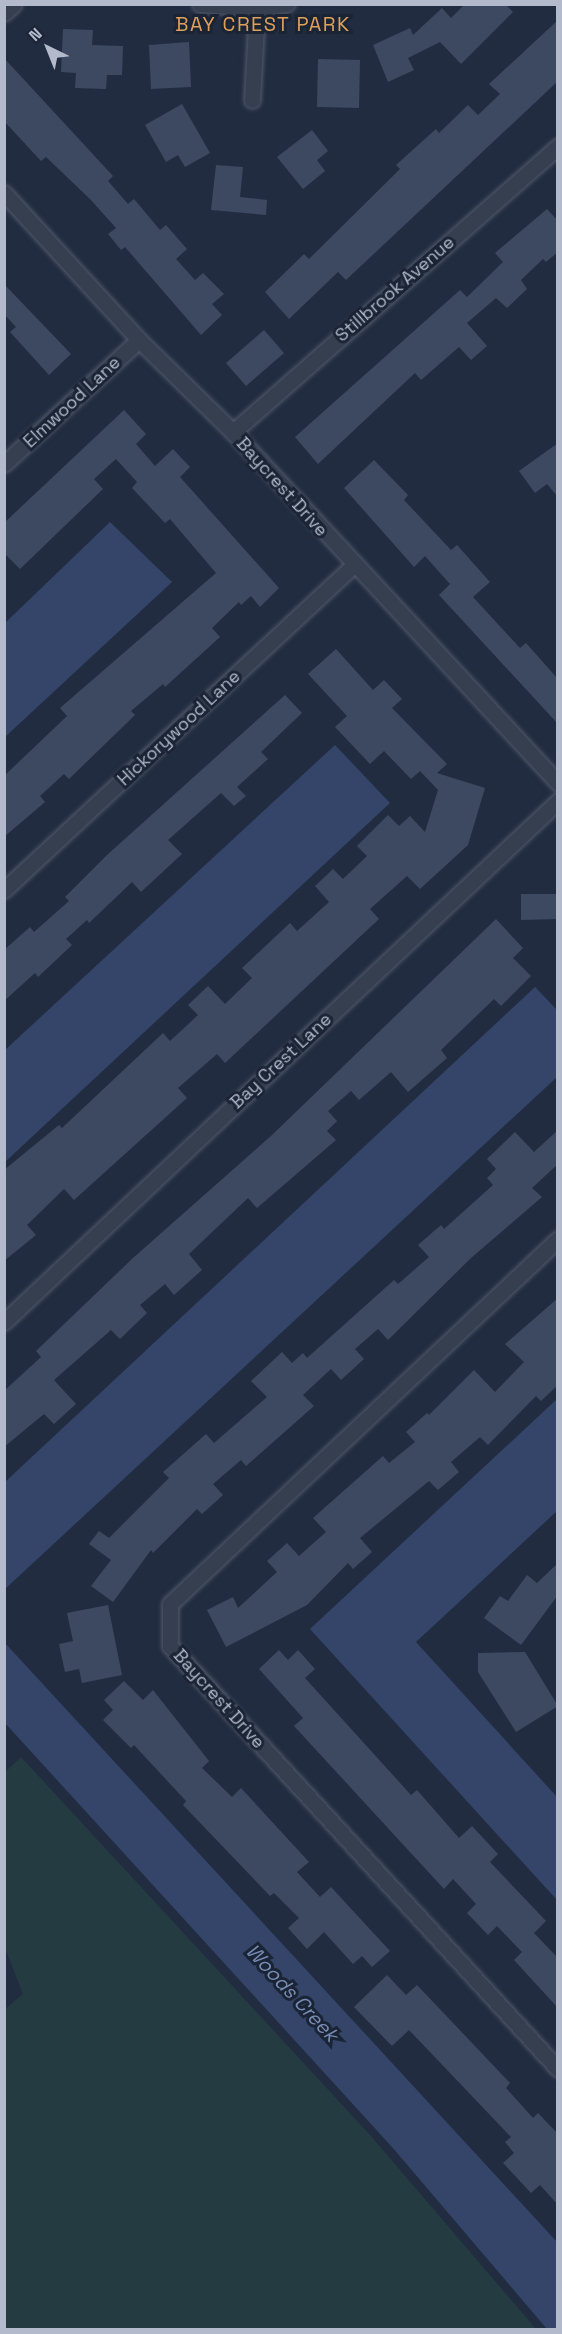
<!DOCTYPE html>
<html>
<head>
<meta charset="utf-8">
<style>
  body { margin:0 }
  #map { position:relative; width:562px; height:2334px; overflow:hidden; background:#222c41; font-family:"Space Grotesk",sans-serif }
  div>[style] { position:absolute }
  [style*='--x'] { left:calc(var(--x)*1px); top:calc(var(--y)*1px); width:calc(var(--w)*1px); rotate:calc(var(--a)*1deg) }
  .green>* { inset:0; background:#243b42 }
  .water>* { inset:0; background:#344569 }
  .building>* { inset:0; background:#3d4961 }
  .roads { filter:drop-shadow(0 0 2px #515a6b) drop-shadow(0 0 2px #515a6b) }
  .minor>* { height:15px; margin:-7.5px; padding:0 7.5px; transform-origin:7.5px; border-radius:7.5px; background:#363f50 }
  span { translate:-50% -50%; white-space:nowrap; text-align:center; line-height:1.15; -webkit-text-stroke:6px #1b2435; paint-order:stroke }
  .street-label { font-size:18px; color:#b2bacb }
  .neighbourhood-label { font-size:20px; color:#dfa059; letter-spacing:1.5px }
  .water-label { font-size:20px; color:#778cb5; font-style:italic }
  .frame { position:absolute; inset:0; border:6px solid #b2bacb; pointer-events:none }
  .north { position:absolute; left:18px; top:18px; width:60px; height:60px; -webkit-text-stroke:4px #1b2435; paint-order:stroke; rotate:317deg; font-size:16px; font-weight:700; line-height:24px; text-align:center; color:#b2bacb }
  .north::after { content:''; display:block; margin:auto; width:21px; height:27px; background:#b2bacb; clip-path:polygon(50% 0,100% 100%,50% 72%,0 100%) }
</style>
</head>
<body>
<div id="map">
  <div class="green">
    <div style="clip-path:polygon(21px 1757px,370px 2135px,536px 2329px,5px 2329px,5px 2009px,23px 1994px,5px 1948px,4px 1773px)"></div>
  </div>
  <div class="water">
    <div style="clip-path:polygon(110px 522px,172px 582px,5px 737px,5px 623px)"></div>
    <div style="clip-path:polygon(335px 745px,390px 803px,5px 1162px,5px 1050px)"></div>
    <div style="clip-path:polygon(535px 987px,557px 1010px,557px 1077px,5px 1589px,5px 1482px)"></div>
    <div style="clip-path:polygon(557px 1399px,557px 1511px,416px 1642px,557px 1797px,557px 1900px,310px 1629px)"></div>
    <div style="clip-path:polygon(5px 1643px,557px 2242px,557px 2329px,547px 2329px,392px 2147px,5px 1723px)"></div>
  </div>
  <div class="building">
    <div style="clip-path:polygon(465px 4px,505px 4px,513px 12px,461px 64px,440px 42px,408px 58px,414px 70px,388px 82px,373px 45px,410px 28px,413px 35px,442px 8px,451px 18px)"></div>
    <div style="clip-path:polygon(558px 20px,558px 81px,346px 280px,338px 272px,289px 319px,265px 292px,304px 254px,309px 259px,400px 169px,396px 165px,436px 129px,439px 133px,468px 105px,478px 115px,500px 94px,489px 84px)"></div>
    <div style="clip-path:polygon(63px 29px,93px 30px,92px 45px,123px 46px,122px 75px,107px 75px,106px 89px,75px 88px,76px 73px,61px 72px)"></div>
    <div style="clip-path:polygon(189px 42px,191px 87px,151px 89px,149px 45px)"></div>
    <div style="clip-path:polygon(4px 58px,113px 176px,108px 181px,128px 204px,134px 199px,160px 230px,166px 225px,187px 249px,176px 259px,195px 280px,203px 273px,224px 294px,212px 304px,222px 315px,201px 335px,125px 247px,121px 250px,108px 234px,116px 228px,90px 199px,46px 157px,41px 161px,4px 121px)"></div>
    <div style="clip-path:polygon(318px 59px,360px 60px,359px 108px,317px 107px)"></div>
    <div style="clip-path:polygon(182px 104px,210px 153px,185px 167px,178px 155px,166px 162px,145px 125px)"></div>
    <div style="clip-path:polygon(312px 130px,328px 151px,317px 160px,325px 171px,303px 189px,277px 157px)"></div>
    <div style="clip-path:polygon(216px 165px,243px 167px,240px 197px,267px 200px,266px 215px,211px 210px)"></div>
    <div style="clip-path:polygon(547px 209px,558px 221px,558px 252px,546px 262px,543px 259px,521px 280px,527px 289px,507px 308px,496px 298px,467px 323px,487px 346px,471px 360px,459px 347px,421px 380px,415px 373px,318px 464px,295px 437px,460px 290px,467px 297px,503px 262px,495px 253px)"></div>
    <div style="clip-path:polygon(4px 284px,71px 354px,49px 375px,10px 332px,16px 327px,4px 314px)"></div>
    <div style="clip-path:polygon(264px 330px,284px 353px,246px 386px,226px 363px)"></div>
    <div style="clip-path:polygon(124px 410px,146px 434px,136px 444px,155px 466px,173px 449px,190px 467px,180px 477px,279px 588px,260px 607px,251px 596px,241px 605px,239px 602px,212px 628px,220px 637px,165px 687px,163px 684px,131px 711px,135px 715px,69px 779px,64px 774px,40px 796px,45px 802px,4px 837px,4px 776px,67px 716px,60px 708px,216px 573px,170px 519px,165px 523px,132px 488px,137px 482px,116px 459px,94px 479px,103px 489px,20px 569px,4px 553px,4px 523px)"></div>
    <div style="clip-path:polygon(558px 443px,558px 497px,547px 484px,535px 493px,519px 471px)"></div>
    <div style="clip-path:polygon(374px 460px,408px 495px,404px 500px,451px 550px,457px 545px,490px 582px,473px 597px,520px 648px,526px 643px,558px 679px,558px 724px,439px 595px,450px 584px,425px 556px,414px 567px,344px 488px)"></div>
    <div style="clip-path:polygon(336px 649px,373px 690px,384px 680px,402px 699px,392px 708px,447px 764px,437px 773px,485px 788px,468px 845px,420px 889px,407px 876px,370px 909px,379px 919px,225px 1063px,217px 1054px,178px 1088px,187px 1098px,74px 1200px,64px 1189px,27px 1225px,36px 1235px,4px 1261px,4px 1170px,59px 1125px,62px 1128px,163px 1033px,170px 1041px,198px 1015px,188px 1005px,208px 986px,225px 1004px,252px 978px,242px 968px,290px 923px,297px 931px,329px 902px,315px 886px,333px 869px,343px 879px,367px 856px,357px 846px,388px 815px,399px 826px,410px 816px,425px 832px,438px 790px,420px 771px,411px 779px,384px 751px,370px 764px,335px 727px,347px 716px,308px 674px)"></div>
    <div style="clip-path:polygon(285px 695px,302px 713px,261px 752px,268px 759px,237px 787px,246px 796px,234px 806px,221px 793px,168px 840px,182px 854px,141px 892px,132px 882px,89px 923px,87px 920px,66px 939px,72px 945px,38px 977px,35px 973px,4px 1001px,4px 950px,30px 927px,34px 932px,69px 901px,65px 897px,107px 855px)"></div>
    <div style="clip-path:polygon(521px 894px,558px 894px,558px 919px,521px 920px)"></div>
    <div style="clip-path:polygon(496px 919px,523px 948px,513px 958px,531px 976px,501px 1006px,494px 999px,441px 1050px,447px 1058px,408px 1092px,391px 1072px,359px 1100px,351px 1091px,328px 1111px,337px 1121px,327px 1131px,336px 1140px,257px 1208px,248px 1198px,189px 1254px,202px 1270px,174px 1295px,165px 1284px,140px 1305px,147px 1313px,120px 1339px,111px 1330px,54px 1380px,76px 1404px,54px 1424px,44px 1414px,4px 1447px,4px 1391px,41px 1357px,36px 1351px,133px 1258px,272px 1135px)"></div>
    <div style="clip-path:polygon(558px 1130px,558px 1164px,532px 1188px,542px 1197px,471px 1258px,388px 1340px,378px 1329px,355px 1349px,364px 1359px,341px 1380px,331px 1369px,303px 1395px,314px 1406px,246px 1466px,241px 1460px,213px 1484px,223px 1495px,202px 1514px,197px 1509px,153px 1553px,151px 1550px,113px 1602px,91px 1586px,111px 1560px,89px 1544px,99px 1531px,109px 1538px,169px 1478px,163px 1472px,206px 1434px,214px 1443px,267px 1397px,251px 1381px,282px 1352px,292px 1363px,303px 1353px,307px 1358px,394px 1280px,398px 1284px,429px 1257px,418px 1245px,441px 1225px,444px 1229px,493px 1185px,487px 1178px,496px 1169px,487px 1159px,515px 1132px,534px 1152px)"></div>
    <div style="clip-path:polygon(558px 1298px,558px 1385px,541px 1401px,536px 1396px,488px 1445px,480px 1437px,451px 1462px,459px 1472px,438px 1490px,429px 1481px,360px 1538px,372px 1552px,353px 1569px,348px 1563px,307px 1605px,226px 1647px,207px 1610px,233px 1597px,238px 1608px,277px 1572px,267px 1561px,287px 1543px,299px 1556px,326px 1532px,313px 1518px,383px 1456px,389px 1463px,415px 1442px,406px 1432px,427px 1413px,429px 1415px,474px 1370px,495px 1392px,524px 1362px,505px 1344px)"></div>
    <div style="clip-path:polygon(558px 1563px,558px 1595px,521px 1645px,484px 1618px,500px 1596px,508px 1601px,527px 1575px,537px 1583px)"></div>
    <div style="clip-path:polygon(108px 1605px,122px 1675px,82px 1683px,79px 1669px,65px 1672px,59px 1644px,73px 1641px,67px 1613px)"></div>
    <div style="clip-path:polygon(279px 1650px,288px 1660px,298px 1650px,315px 1669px,305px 1678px,411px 1795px,417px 1790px,459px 1838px,472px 1826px,498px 1854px,490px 1862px,546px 1921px,534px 1933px,558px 1958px,558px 2008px,514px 1960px,522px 1952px,497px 1926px,488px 1935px,467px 1913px,476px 1904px,453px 1879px,444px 1889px,294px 1726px,303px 1718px,259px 1669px)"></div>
    <div style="clip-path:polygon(525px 1652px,558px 1706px,516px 1732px,478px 1672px,478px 1653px)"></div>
    <div style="clip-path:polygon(124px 1681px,143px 1700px,153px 1690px,209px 1761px,202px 1768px,232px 1797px,241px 1788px,309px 1862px,297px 1872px,320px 1897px,331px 1887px,390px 1951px,372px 1967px,362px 1956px,353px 1964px,324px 1932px,307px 1949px,288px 1928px,299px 1918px,274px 1893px,270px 1896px,183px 1805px,186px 1801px,134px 1745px,131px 1748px,103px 1720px,113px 1710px,104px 1700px)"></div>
    <div style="clip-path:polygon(387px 1975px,406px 1995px,417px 1985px,510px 2083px,506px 2088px,533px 2118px,538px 2113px,558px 2134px,558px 2205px,540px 2185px,531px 2193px,503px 2163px,514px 2153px,505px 2142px,511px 2137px,409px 2030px,392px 2046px,354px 2007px)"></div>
  </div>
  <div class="roads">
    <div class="minor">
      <div style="--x:200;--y:4;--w:57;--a:4"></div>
      <div style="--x:257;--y:8;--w:30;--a:-8"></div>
      <div style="--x:4;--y:13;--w:13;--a:-42"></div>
      <div style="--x:252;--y:100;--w:92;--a:-86.9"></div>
      <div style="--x:4;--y:193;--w:200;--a:47.4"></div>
      <div style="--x:139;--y:340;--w:132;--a:44.4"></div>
      <div style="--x:233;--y:432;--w:478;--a:47.2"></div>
      <div style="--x:233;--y:432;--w:433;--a:-41.3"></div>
      <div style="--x:4;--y:464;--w:183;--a:-42.6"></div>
      <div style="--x:4;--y:890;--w:476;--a:-42.9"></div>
      <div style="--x:558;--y:1239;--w:533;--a:136.75"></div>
      <div style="--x:170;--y:1604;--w:42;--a:90"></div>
      <div style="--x:170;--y:1646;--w:574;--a:47.47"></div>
      <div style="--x:4;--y:1322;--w:760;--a:-43.24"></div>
    </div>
  </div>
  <div class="street-label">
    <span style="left:395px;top:289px;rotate:-41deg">Stillbrook Avenue</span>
    <span style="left:72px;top:402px;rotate:-43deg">Elmwood Lane</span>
    <span style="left:282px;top:487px;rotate:48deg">Baycrest Drive</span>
    <span style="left:179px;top:728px;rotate:-43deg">Hickorywood Lane</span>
    <span style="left:281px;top:1061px;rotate:-43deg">Bay Crest Lane</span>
    <span style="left:219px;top:1699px;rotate:48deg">Baycrest Drive</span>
  </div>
  <div class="neighbourhood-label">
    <span style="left:263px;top:24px">BAY CREST PARK</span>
  </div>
  <div class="water-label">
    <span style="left:292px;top:1993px;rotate:47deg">Woods Creek</span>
  </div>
  <div class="frame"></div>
  <div class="north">N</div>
</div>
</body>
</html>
